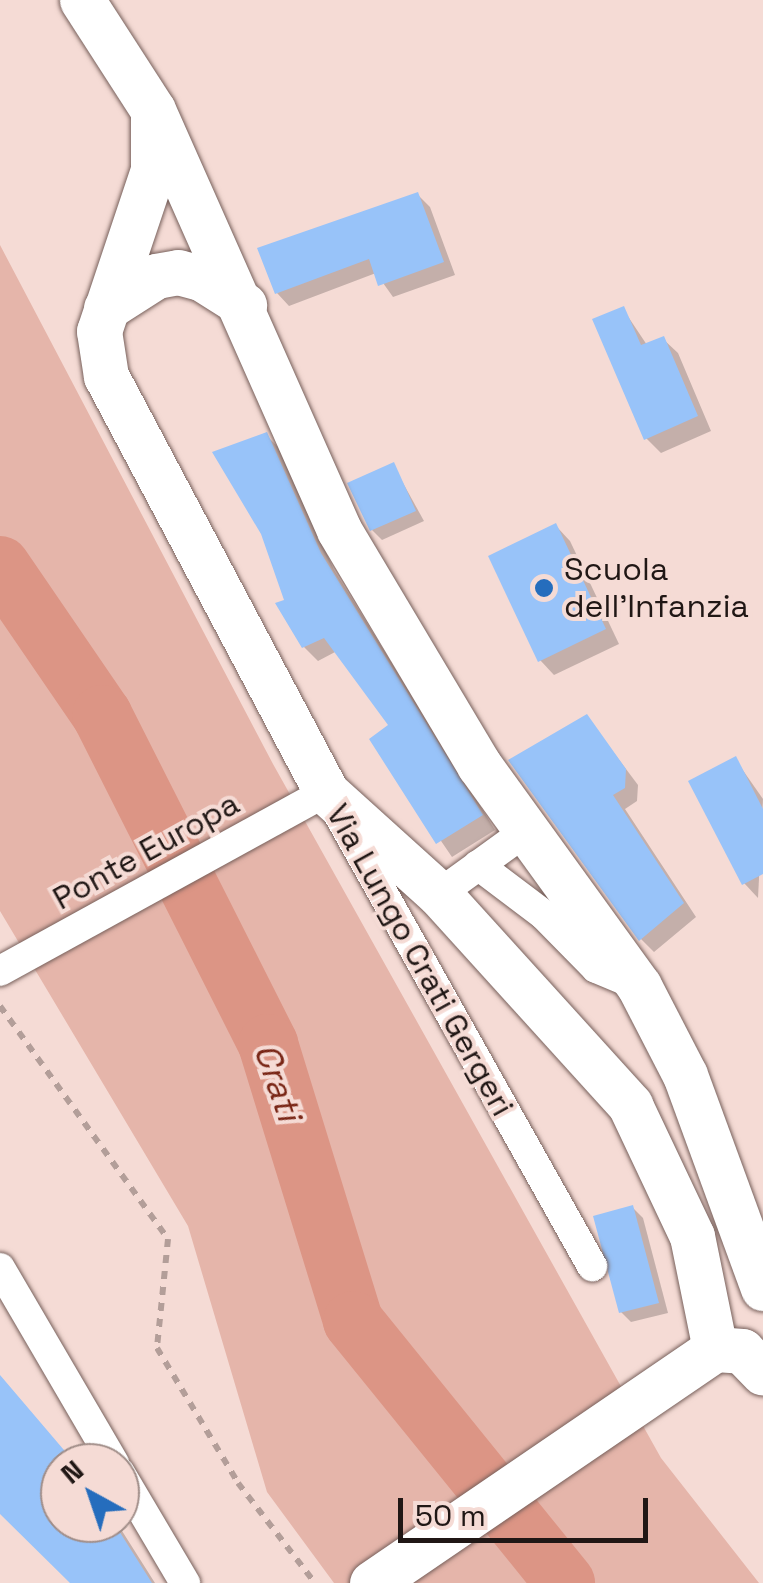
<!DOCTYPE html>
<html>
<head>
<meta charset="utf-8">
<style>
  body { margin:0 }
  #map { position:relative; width:763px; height:1583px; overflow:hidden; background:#f5dbd5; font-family:"Space Grotesk",sans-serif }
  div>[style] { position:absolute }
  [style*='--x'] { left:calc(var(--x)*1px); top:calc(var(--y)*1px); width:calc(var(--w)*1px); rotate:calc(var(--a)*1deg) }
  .green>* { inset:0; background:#e5b5aa }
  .shadow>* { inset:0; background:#0003 }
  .river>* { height:60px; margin:-30px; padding:0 30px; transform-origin:30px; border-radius:30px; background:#dc9585 }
  .building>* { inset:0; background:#98c3f9 }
  .path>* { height:6px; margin-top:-3px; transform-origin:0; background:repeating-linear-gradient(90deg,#b39e99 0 8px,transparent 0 16px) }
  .roads { filter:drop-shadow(0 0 2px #77605b) drop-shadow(0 0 2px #77605b) }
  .street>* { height:30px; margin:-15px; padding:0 15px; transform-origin:15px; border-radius:15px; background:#fff }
  .secondary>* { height:45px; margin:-22.5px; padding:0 22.5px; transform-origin:22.5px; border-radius:22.5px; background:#fff }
  .dots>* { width:28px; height:28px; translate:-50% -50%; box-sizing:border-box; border:5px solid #f5dbd5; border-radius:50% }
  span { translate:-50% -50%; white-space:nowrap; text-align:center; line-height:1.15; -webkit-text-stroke:8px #f5dbd5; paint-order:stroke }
  .poi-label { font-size:32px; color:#201715 }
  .left { translate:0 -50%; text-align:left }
  .street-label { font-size:32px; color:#201715 }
  .water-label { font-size:35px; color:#792616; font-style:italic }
  .north { position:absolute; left:40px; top:1443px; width:100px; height:100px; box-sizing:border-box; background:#f5dbd5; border:2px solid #a08d88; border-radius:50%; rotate:320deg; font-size:28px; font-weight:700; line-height:40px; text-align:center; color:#201715 }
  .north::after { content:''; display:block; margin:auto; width:35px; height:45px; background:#256dbd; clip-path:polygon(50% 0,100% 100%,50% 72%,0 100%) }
  .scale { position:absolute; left:398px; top:1498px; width:250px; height:45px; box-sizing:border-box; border:5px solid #201715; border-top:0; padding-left:12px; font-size:30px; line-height:35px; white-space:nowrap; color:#201715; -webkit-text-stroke:8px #f5dbd5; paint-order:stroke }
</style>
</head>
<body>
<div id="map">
  <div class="green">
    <div style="clip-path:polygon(0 245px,273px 764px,661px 1458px,759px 1583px,334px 1583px,267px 1492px,188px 1226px,0 911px)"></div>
  </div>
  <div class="shadow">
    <div style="clip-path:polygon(418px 195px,430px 207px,455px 275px,393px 297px,376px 273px,289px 306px,277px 293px)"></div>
    <div style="clip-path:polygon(623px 309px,647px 345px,663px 339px,678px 353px,711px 431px,661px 453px,646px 438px)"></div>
    <div style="clip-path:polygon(266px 435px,280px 449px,334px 570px,495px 830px,452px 857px,372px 740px,391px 726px,337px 651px,318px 661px,304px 647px,287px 601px)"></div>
    <div style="clip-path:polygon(393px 465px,424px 521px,382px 540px,372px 530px)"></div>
    <div style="clip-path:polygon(556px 526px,570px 541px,619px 644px,554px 675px,540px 660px)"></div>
    <div style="clip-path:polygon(587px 717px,638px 785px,637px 801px,625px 809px,696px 917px,654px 952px,641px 939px)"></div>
    <div style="clip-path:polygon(735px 759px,763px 799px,758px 898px,744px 883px)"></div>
    <div style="clip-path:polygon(633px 1208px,643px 1218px,668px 1313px,631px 1322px,621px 1312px)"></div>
    <div style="clip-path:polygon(0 1376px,74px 1463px,60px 1463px,60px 1523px,117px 1523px,155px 1583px,74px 1583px,0 1509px)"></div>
  </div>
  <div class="river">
    <div style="--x:0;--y:566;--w:181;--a:55.6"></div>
    <div style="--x:102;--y:715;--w:369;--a:63.2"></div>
    <div style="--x:268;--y:1044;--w:290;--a:72.9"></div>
    <div style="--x:353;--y:1321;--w:337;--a:51"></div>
  </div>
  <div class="building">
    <div style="clip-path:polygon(418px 192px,444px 262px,378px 286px,369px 259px,275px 294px,257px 248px)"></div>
    <div style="clip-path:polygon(624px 306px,641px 345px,664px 336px,698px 416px,644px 440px,592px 319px)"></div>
    <div style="clip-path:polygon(267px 432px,321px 553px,483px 815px,436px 844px,369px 739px,388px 725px,324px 638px,302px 648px,275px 603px,284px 600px,261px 534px,212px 452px)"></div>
    <div style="clip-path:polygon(394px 462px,416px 511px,370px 531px,347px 483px)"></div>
    <div style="clip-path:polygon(556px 523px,606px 629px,538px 662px,488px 556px)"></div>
    <div style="clip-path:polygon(587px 714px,626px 769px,625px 788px,613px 795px,684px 903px,639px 941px,508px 760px)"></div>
    <div style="clip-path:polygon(736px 756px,763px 809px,763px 874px,742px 885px,688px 781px)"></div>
    <div style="clip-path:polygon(633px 1205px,659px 1303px,619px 1313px,593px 1216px)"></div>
    <div style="clip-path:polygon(0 1375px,75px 1463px,60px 1463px,60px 1523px,114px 1523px,152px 1583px,70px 1583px,0 1514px)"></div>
  </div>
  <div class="path">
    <div style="--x:0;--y:1006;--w:287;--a:54.2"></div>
    <div style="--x:168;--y:1239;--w:110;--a:95.8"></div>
    <div style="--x:157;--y:1348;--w:157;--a:59"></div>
    <div style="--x:238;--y:1483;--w:126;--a:52.4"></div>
  </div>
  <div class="roads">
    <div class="street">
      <div style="--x:478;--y:865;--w:83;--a:37.1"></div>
      <div style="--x:544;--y:915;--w:74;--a:45.5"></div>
      <div style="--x:596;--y:968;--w:44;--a:22.5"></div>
      <div style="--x:439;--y:894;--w:107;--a:-35.9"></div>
      <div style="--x:0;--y:971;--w:372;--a:-28.8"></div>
      <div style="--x:326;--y:792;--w:544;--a:60.7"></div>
      <div style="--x:0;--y:1268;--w:226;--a:59.7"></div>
      <div style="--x:120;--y:1473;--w:128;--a:59.4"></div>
    </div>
    <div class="secondary">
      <div style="--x:82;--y:0;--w:131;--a:57.2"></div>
      <div style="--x:153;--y:110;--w:459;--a:66.1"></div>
      <div style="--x:339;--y:530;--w:274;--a:59.2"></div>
      <div style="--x:479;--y:765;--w:273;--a:54.1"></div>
      <div style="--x:639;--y:986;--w:100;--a:62.7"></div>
      <div style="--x:685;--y:1075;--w:227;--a:69.9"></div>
      <div style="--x:153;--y:117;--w:53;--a:90"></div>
      <div style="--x:153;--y:170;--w:170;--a:108.5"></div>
      <div style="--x:99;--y:331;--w:46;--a:81.2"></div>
      <div style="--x:106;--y:376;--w:471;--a:62.1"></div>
      <div style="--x:326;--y:792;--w:152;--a:42.1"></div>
      <div style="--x:439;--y:894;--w:285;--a:47.8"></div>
      <div style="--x:630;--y:1105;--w:145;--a:64.7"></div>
      <div style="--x:692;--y:1236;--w:115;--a:78.5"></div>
      <div style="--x:106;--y:308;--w:59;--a:-32.6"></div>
      <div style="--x:156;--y:276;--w:22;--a:-10"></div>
      <div style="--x:178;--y:272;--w:24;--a:15"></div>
      <div style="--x:201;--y:278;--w:51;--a:32.1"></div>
      <div style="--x:372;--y:1583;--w:415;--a:-34.3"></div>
      <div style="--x:715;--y:1349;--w:27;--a:4"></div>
      <div style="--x:742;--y:1351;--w:30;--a:46"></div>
    </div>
  </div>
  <div class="dots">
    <div style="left:544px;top:588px;background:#256dbd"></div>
  </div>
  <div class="poi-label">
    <span class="left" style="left:564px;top:588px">Scuola<br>dell'Infanzia</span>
  </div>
  <div class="street-label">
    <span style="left:146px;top:851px;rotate:-29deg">Ponte Europa</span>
    <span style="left:420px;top:960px;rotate:61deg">Via Lungo Crati Gergeri</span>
  </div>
  <div class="water-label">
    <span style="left:278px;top:1082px;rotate:71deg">Crati</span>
  </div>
  <div class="north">N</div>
  <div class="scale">50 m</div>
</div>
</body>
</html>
